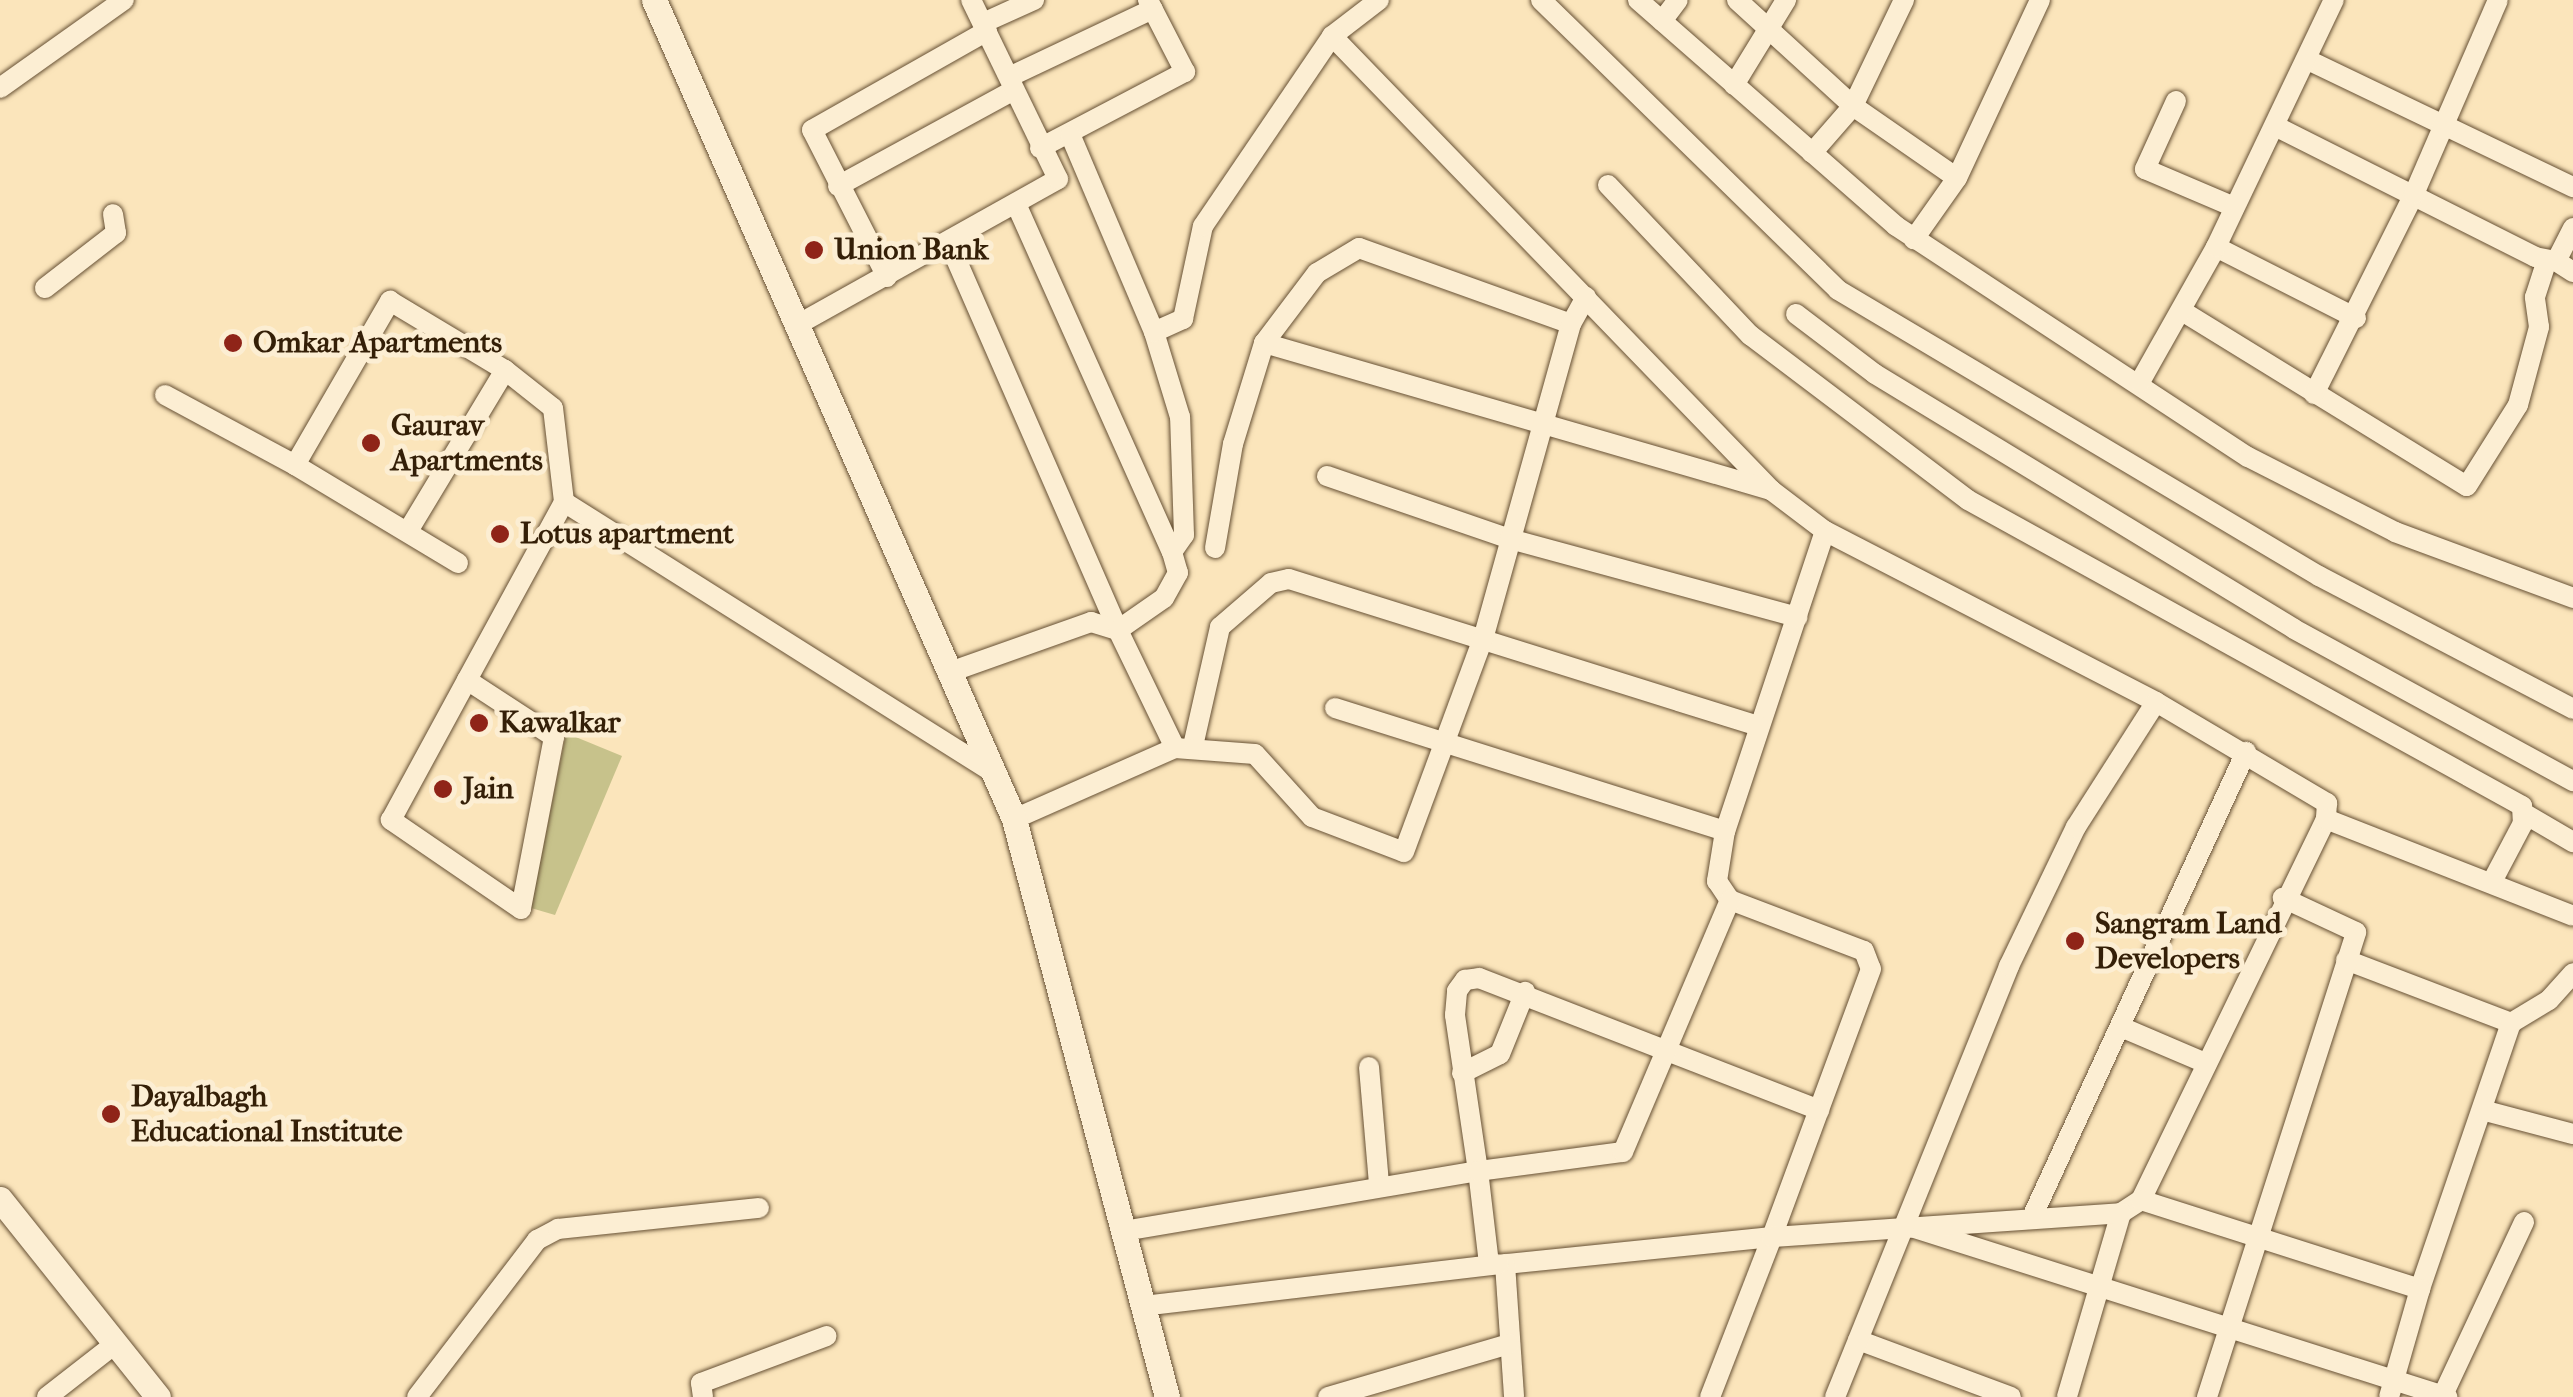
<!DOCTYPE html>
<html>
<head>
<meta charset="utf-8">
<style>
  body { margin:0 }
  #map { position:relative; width:2573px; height:1397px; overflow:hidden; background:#fbe5bb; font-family:"IM FELL French Canon",serif }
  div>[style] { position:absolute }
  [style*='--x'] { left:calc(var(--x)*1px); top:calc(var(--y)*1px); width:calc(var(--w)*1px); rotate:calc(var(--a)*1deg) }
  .green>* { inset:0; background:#c7c28b }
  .roads { filter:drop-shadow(0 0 2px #665034) drop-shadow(0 0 2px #665034) }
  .minor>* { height:20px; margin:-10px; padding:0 10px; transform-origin:10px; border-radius:10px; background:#fceed3 }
  .tertiary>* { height:25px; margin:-12.5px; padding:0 12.5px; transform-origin:12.5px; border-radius:12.5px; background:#fceed3 }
  .dots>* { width:28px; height:28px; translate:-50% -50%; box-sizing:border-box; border:5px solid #fceed3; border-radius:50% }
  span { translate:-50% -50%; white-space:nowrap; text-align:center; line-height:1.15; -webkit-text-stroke:10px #fceed3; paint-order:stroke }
  .poi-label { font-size:30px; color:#341f07; font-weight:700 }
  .left { translate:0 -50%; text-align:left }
</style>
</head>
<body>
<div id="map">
  <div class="green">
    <div style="clip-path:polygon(566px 733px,622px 756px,555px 915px,531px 908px)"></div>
  </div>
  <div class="roads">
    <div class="minor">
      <div style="--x:1379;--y:0;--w:59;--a:142.5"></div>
      <div style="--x:1332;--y:36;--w:632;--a:45.96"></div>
      <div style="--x:1771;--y:490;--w:68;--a:37.2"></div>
      <div style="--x:1825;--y:531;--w:316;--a:108.4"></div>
      <div style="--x:1725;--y:831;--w:51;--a:99.1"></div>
      <div style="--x:1717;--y:881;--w:23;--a:56"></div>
      <div style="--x:1730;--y:900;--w:143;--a:20.8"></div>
      <div style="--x:1864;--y:951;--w:19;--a:69"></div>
      <div style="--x:1871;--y:969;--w:286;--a:110.3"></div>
      <div style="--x:1772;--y:1237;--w:268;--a:174.2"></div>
      <div style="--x:1505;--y:1264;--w:133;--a:86.1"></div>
      <div style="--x:1541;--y:0;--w:415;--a:44.3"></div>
      <div style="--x:1838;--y:290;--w:560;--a:30.74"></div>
      <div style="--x:2319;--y:576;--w:287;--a:27.6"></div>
      <div style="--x:1638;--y:0;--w:343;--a:41.2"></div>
      <div style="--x:1896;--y:226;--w:421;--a:33.3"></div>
      <div style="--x:2248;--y:457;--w:165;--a:27"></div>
      <div style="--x:2395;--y:532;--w:190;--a:20.3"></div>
      <div style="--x:1737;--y:0;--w:157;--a:42.4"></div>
      <div style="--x:1853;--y:106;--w:126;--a:34.7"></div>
      <div style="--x:1957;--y:178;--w:75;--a:125.2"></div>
      <div style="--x:1662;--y:21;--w:26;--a:-53"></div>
      <div style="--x:983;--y:23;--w:56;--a:-24.3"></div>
      <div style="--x:2310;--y:61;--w:292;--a:25.6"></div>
      <div style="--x:1009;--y:77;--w:159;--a:-25.3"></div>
      <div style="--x:1734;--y:85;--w:100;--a:-58.5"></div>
      <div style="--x:0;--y:88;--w:152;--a:-35.4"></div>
      <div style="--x:2176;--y:101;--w:75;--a:114.5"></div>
      <div style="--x:2145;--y:169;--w:97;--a:23.1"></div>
      <div style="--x:2275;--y:126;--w:291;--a:26.7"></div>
      <div style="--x:2535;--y:257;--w:21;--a:11"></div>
      <div style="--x:1040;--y:148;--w:164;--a:-27.7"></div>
      <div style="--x:1185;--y:72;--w:81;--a:-117.2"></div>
      <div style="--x:1812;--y:153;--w:62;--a:-48.9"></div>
      <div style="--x:1853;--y:106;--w:118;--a:-64.3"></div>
      <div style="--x:1957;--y:178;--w:196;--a:-65"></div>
      <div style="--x:1608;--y:185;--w:207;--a:46.6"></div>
      <div style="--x:1750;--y:335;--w:273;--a:37.1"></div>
      <div style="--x:1968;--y:500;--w:633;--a:28.91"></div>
      <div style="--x:2522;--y:806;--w:17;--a:87"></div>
      <div style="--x:2523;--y:823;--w:64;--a:117.8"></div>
      <div style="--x:838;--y:186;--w:200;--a:-28.6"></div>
      <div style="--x:1017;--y:206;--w:379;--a:65.9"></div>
      <div style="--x:2573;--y:228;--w:37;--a:117"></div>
      <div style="--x:2556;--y:261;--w:20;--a:33"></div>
      <div style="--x:949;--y:243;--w:422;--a:66.4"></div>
      <div style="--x:2216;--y:247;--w:157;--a:26.9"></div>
      <div style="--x:887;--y:277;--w:165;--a:-117"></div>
      <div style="--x:812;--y:130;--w:201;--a:-29.5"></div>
      <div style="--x:45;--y:288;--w:90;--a:-37.8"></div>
      <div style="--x:116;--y:233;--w:19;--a:-99"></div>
      <div style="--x:2182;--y:311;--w:334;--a:31.6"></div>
      <div style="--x:2467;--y:486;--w:96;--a:-57.8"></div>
      <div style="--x:2518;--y:405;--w:81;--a:-74.9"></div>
      <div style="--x:2539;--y:327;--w:30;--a:-98"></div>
      <div style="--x:2535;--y:297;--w:39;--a:-72"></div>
      <div style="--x:1796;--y:314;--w:99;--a:37.2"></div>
      <div style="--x:1875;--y:374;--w:490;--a:31.3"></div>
      <div style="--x:2294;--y:629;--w:318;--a:28.6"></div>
      <div style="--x:797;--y:325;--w:299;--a:-29.2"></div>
      <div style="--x:1058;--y:179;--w:199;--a:-115.9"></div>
      <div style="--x:1154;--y:332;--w:32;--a:-24"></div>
      <div style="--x:1183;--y:319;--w:95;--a:-77.9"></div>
      <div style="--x:1203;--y:226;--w:230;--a:-55.8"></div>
      <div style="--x:1264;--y:343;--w:528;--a:16.17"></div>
      <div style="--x:2140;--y:382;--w:155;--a:-60.6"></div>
      <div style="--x:2216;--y:247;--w:274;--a:-64.5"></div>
      <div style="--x:2314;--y:394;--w:224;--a:-63.4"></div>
      <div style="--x:2414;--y:194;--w:211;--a:-66.6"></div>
      <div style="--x:165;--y:395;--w:148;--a:28.3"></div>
      <div style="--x:1327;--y:476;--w:194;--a:19"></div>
      <div style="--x:1510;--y:539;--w:298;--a:15.2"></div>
      <div style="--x:408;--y:531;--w:188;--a:-58.9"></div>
      <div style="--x:1825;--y:531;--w:373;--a:27.3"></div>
      <div style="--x:2156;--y:702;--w:199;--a:30.6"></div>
      <div style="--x:2327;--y:803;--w:16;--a:94"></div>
      <div style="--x:2326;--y:819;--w:424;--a:115.9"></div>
      <div style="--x:2141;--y:1200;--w:24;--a:147"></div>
      <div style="--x:2121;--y:1213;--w:192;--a:106.4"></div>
      <div style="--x:1215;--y:548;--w:106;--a:-80.2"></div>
      <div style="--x:1233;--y:444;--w:106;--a:-72.9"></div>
      <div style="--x:1264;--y:343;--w:88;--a:-52.9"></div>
      <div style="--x:1317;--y:273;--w:49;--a:-30.8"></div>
      <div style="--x:1359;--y:248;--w:225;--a:19.7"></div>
      <div style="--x:458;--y:563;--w:190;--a:-149"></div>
      <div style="--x:295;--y:465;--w:190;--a:-59.9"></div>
      <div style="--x:390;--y:301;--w:134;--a:31"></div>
      <div style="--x:505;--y:370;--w:61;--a:38.4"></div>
      <div style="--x:553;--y:408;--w:95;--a:83.3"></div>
      <div style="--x:950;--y:672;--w:150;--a:-19.5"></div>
      <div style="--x:1091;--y:622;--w:28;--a:17"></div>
      <div style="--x:467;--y:680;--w:104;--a:33.2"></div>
      <div style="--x:554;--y:737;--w:175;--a:100.9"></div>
      <div style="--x:521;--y:909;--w:158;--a:-145.6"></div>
      <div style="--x:391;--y:820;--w:159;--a:-61.5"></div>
      <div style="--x:467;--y:680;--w:203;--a:-61.4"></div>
      <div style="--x:564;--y:502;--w:508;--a:32.22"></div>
      <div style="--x:1335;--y:708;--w:409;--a:17.5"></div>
      <div style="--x:1193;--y:746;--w:122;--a:-77.2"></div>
      <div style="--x:1220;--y:627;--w:67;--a:-40.8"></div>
      <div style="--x:1271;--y:583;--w:18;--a:-13"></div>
      <div style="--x:1289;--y:579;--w:491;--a:17.4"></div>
      <div style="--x:1175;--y:748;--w:80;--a:4.3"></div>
      <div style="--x:1255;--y:754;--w:85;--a:47.9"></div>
      <div style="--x:1312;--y:817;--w:98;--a:20.8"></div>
      <div style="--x:1404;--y:852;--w:227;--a:-69.7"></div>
      <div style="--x:1483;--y:639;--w:327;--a:-74.4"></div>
      <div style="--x:1571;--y:324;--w:31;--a:-61"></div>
      <div style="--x:2525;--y:814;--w:56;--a:30.3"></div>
      <div style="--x:1014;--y:819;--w:176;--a:-23.8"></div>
      <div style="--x:1175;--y:748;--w:131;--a:-115.8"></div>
      <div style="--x:1118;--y:630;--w:56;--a:-34.8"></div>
      <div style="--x:1164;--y:598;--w:29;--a:-61"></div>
      <div style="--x:1178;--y:573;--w:22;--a:-106"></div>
      <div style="--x:1172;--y:552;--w:21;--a:-55"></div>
      <div style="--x:1184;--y:535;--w:118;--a:-91.9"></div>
      <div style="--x:1180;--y:417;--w:89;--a:-107"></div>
      <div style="--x:1154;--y:332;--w:213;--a:-113"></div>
      <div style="--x:2326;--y:819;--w:265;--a:21.4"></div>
      <div style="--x:2346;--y:960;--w:177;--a:20.9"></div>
      <div style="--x:2511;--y:1023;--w:281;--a:108.9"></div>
      <div style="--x:2511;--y:1023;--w:44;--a:-31.2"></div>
      <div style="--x:2549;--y:1000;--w:36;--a:-48"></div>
      <div style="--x:2121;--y:1027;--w:89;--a:23.1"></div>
      <div style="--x:1369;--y:1067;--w:116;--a:85.1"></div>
      <div style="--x:1462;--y:1073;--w:42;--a:-26.6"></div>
      <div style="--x:1500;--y:1054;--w:67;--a:-68"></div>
      <div style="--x:2482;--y:1110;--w:94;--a:14.8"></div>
      <div style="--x:2141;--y:1200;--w:293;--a:17.7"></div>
      <div style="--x:2420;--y:1289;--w:112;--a:106"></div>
      <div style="--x:2033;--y:1215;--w:510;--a:-65.3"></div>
      <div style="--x:1905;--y:1225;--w:569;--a:17.61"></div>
      <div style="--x:1124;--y:1231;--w:359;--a:-9.6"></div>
      <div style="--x:1478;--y:1171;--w:158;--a:-98.4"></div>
      <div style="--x:1455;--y:1015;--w:24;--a:-85"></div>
      <div style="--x:1457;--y:991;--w:14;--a:-54"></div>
      <div style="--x:1465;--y:980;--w:14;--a:-8"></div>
      <div style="--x:1479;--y:978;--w:365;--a:21.2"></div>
      <div style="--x:1489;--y:1264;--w:94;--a:-96.7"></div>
      <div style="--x:1478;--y:1171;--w:146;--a:-7.5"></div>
      <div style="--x:1623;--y:1152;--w:274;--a:-67"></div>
      <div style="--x:1143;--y:1306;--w:358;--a:-6.7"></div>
      <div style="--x:1858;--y:1340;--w:163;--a:20.4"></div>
      <div style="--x:2443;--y:1395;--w:191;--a:-64.9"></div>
      <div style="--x:47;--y:1397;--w:88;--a:-38"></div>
      <div style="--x:417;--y:1397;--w:198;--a:-52.6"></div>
      <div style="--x:537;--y:1240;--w:24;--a:-28"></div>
      <div style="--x:558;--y:1229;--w:202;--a:-6"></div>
      <div style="--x:703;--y:1397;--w:14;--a:-98"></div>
      <div style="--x:701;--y:1383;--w:134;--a:-20.5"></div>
      <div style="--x:1328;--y:1397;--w:189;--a:-16.3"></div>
      <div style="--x:1710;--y:1397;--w:172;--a:-68.8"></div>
      <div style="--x:1772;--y:1237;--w:350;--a:-3.9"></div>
      <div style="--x:1835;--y:1397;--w:465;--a:-68"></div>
      <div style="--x:2009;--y:966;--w:154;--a:-64.3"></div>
      <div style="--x:2076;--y:827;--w:148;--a:-57.4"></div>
      <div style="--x:2207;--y:1397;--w:488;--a:-72.2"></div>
      <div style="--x:2356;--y:932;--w:81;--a:-155"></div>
    </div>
    <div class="tertiary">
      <div style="--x:654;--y:0;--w:895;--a:66.27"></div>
      <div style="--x:1014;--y:819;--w:598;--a:75.17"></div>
      <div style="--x:0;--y:1199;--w:253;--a:51.4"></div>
    </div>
  </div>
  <div class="dots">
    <div style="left:814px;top:250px;background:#8f2418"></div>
    <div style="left:233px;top:343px;background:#8f2418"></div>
    <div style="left:371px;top:443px;background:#8f2418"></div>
    <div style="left:500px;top:534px;background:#8f2418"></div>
    <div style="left:479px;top:723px;background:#8f2418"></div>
    <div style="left:443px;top:789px;background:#8f2418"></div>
    <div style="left:2075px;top:941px;background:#8f2418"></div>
    <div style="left:111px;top:1114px;background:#8f2418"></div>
  </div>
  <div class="poi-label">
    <span class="left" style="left:834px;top:250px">Union Bank</span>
    <span class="left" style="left:253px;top:343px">Omkar Apartments</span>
    <span class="left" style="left:391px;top:443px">Gaurav<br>Apartments</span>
    <span class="left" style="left:520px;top:534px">Lotus apartment</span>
    <span class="left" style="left:499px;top:723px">Kawalkar</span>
    <span class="left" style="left:463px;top:789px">Jain</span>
    <span class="left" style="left:2095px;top:941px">Sangram Land<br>Developers</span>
    <span class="left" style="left:131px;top:1114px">Dayalbagh<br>Educational Institute</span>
  </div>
</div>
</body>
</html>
